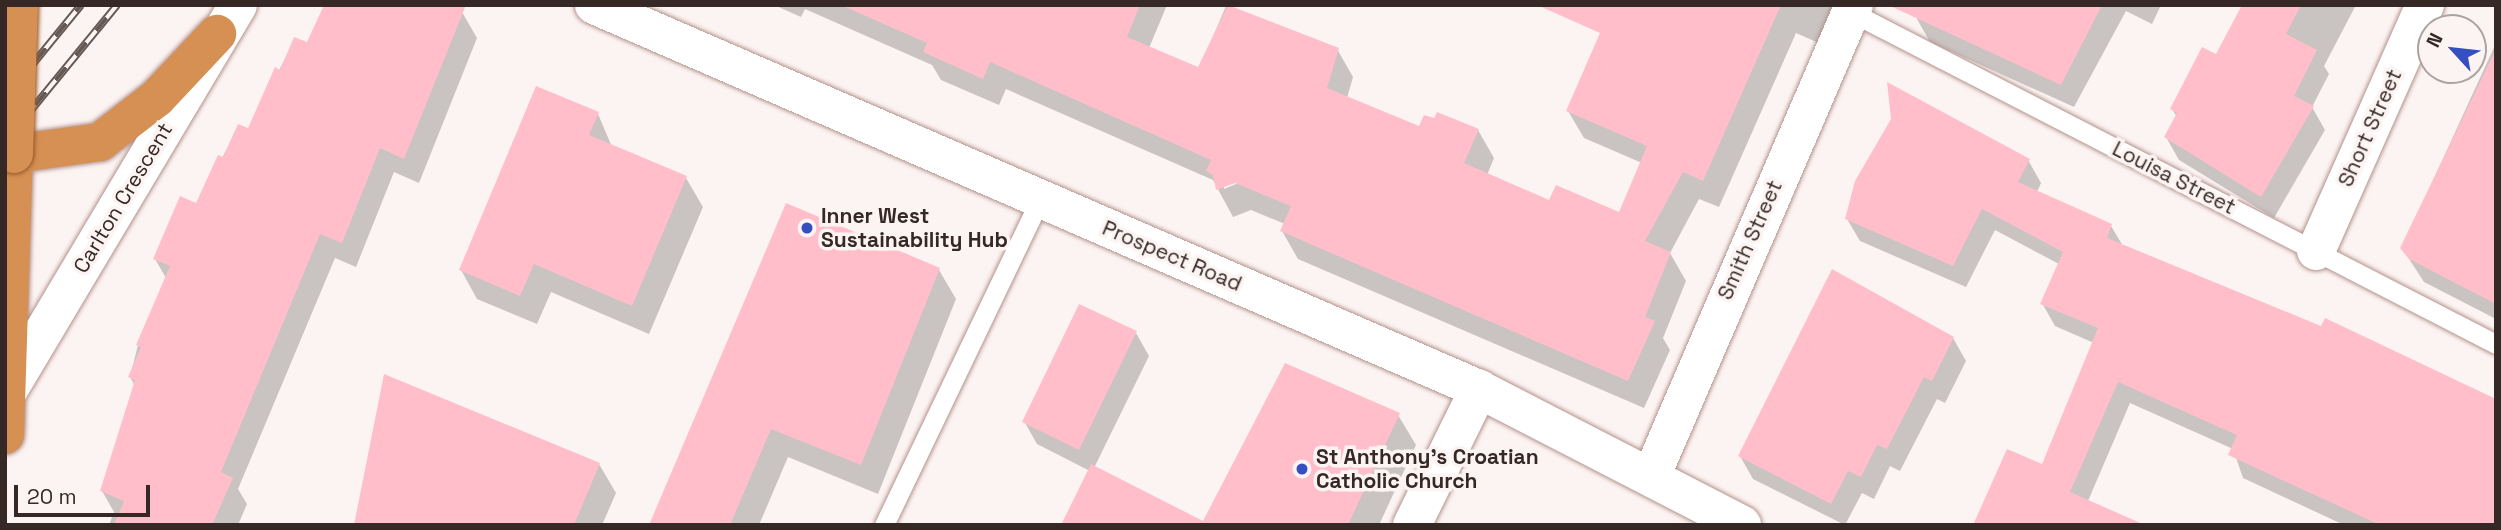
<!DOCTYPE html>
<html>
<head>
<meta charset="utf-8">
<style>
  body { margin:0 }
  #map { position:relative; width:2501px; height:530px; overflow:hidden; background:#fcf4f3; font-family:"Space Grotesk",sans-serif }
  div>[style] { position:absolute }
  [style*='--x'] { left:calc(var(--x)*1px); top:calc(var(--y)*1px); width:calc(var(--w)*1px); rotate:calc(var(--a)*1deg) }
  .shadow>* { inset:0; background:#0003 }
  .building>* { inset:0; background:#ffbec9 }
  .roads { filter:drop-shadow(0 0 2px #b3928b) drop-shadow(0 0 2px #b3928b) }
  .service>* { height:19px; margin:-9.5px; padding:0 9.5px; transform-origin:9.5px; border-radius:9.5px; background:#fff }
  .minor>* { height:38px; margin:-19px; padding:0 19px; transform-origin:19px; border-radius:19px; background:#fff }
  .tertiary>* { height:38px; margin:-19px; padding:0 19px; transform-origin:19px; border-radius:19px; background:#fff }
  .secondary>* { height:38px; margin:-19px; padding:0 19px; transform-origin:19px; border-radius:19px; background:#fff }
  .trunk>* { height:38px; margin:-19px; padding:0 19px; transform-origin:19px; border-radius:19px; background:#d69054 }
  .rail>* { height:8px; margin-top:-4px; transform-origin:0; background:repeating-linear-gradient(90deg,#fcf4f3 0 16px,#655956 0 32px); box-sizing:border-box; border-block:2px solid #655956 }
  .bridges { filter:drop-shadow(0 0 2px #965928) drop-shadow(0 0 2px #965928) }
  .trunk-bridge>* { height:38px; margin:-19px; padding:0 19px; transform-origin:19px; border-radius:19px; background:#d69054 }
  .dots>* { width:19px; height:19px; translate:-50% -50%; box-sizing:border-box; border:4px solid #fcf4f3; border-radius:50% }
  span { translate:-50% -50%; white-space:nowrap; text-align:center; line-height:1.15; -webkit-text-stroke:7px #fcf4f3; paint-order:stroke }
  .street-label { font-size:21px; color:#352825 }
  .poi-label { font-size:21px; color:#352825; font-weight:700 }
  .left { translate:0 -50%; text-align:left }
  .frame { position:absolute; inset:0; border:7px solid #352825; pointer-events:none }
  .north { position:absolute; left:2417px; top:14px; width:70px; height:70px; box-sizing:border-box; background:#fcf4f3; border:2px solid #aca2a1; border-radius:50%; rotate:297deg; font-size:19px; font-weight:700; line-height:28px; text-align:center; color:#352825 }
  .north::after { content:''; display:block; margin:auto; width:24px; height:32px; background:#354ec0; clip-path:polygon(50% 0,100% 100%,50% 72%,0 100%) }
  .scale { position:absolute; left:14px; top:485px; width:136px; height:32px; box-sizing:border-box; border:4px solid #352825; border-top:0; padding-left:9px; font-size:21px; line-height:24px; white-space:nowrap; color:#352825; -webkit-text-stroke:5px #fcf4f3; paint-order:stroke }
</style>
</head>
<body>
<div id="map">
  <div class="shadow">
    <div style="clip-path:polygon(evenodd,774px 5px,1167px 5px,1149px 48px,1199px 69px,1226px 6px,1337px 49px,1353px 77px,1347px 98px,1420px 128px,1478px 130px,1494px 158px,1487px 175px,1550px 202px,1620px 214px,1642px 163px,1584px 138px,1568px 111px,1631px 5px,1839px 5px,1821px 44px,1796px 33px,1719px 207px,1699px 199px,1670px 253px,1686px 281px,1663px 338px,1670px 350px,1644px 408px,1298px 259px,1282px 231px,1285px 224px,1251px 210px,1233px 217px,1213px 180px,1006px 89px,999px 105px,941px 80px,932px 65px,805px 9px,801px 17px,774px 5px,1243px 181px,1224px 189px,1224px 185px,1243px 181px)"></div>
    <div style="clip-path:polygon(1924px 5px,2161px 5px,2152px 24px,2126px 11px,2074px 107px,1930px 42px,1917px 19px)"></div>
    <div style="clip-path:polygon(2243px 5px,2356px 5px,2324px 66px,2329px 74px,2312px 107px,2325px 130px,2274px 218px,2179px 160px,2166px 137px,2177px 117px,2172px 109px,2217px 57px)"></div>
    <div style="clip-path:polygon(462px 12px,477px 38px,419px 183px,394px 172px,356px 267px,335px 258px,238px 489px,247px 504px,238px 525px,109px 525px,114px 512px,102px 491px,135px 386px,130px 377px,138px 345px,166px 278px,155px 259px,197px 205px,239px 126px,248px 131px,295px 39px,308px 44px)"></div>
    <div style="clip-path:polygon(2496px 43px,2496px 319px,2424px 282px,2402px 248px)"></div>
    <div style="clip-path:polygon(598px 114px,612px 147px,686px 178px,703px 207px,649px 334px,551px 292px,537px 324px,477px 299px,461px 270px)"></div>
    <div style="clip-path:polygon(2028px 160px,2041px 183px,2037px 192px,2111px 226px,2123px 246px,2496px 525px,2344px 525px,2243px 478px,2233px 449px,2130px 403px,2088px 501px,1975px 525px,2043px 466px,2094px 343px,2055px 326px,2042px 303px,2059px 264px,1995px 230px,1966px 287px,1860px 241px,1847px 219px)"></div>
    <div style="clip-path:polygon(939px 270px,956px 299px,878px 494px,788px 457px,759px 525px,650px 525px)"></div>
    <div style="clip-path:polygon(1136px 333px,1149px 356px,1094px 468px,1204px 523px,1398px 415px,1416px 445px,1379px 525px,1063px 525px,1090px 471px,1037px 444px,1024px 421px)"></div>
    <div style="clip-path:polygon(1953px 338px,1966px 361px,1945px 403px,1937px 399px,1900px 471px,1890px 466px,1874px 499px,1862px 493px,1845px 525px,1753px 479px,1740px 456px)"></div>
    <div style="clip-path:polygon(599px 464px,616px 493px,602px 525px,355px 525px)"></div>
  </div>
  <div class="building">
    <div style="clip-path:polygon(324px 5px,466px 5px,404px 159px,380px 148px,342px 243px,320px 234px,221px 472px,233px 478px,212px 525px,114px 525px,124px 501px,100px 491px,135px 380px,128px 377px,141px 347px,136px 345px,170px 266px,153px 259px,180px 196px,196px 203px,218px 155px,223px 157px,238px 124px,248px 128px,275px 67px,280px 70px,294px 37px,307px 42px)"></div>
    <div style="clip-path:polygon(841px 5px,1140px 5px,1127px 37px,1198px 67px,1228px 5px,1339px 48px,1327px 88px,1419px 126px,1424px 115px,1434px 118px,1437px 112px,1479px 129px,1464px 163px,1549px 200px,1556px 185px,1619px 212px,1647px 146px,1566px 111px,1600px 33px,1537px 5px,1781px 5px,1703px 181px,1683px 172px,1645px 241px,1671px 252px,1645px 317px,1655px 321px,1628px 381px,1280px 231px,1291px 206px,1235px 183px,1216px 190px,1213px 175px,1206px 171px,1211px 160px,990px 62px,983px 79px,923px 52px,927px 43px)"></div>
    <div style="clip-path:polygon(1888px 5px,2102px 5px,2061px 85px)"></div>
    <div style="clip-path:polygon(2242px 5px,2301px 5px,2286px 34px,2317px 50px,2294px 96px,2314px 106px,2261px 197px,2164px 137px,2177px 113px,2170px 109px,2202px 47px,2216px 54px)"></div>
    <div style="clip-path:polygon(2496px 49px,2496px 304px,2409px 259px,2400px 248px)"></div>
    <div style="clip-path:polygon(1887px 82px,2030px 159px,2018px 182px,2112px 224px,2107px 238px,2321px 326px,2325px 318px,2496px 399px,2496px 525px,2380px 525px,2228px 455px,2237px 435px,2118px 382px,2070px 492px,2145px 525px,1973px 525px,2007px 449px,2042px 464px,2098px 328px,2040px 304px,2063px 252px,1982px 209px,1953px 266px,1845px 219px,1855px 181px,1891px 119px)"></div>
    <div style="clip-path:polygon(536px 86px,599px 112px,589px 135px,687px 176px,632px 306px,534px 264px,520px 296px,459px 270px)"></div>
    <div style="clip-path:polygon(786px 203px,940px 268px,861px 465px,771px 429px,730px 525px,649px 525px)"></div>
    <div style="clip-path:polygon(1832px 269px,1954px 337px,1932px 381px,1924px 377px,1887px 449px,1877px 445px,1861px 477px,1848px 471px,1831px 504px,1738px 456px)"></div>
    <div style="clip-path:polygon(1079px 304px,1137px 331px,1079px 450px,1022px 422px)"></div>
    <div style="clip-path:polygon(1285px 363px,1400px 413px,1348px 525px,1061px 525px,1091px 464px,1203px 521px)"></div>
    <div style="clip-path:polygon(384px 374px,600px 463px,574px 525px,354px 525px)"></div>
  </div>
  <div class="roads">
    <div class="service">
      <div style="--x:1851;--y:12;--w:725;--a:27.24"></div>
      <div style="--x:884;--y:525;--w:361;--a:-64.4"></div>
    </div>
    <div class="minor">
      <div style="--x:2316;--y:251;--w:269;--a:-66.1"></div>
      <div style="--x:1651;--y:477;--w:514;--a:-66.73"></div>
      <div style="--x:1412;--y:525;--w:152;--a:-63.8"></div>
    </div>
    <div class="tertiary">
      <div style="--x:594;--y:5;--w:965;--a:23.46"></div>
      <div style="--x:1479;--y:389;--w:296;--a:27.3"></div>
    </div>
    <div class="secondary">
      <div style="--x:8;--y:391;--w:449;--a:-59.2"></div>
    </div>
    <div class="trunk">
      <div style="--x:5;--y:435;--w:281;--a:-88.2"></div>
      <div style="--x:14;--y:154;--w:87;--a:-7.9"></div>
      <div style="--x:100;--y:142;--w:72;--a:-37.7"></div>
      <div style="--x:157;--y:98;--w:88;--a:-46.8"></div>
    </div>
  </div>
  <div class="rail">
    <div style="--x:5;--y:40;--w:46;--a:-49.4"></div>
    <div style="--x:5;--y:98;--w:120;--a:-50.7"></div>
    <div style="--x:5;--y:142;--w:177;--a:-50.7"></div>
  </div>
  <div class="bridges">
    <div class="trunk-bridge">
      <div style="--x:14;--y:154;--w:149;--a:-88.1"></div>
    </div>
  </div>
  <div class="dots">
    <div style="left:807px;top:228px;background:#354ec0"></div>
    <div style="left:1302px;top:469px;background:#354ec0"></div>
  </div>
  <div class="street-label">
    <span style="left:2370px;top:128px;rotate:-66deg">Short Street</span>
    <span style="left:2174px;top:178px;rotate:27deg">Louisa Street</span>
    <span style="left:123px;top:198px;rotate:-59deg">Carlton Crescent</span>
    <span style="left:1750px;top:240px;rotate:-66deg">Smith Street</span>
    <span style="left:1172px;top:256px;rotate:23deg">Prospect Road</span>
  </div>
  <div class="poi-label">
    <span class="left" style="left:821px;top:228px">Inner West<br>Sustainability Hub</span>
    <span class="left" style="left:1316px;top:469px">St Anthony's Croatian<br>Catholic Church</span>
  </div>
  <div class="frame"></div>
  <div class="north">N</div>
  <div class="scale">20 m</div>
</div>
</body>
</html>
